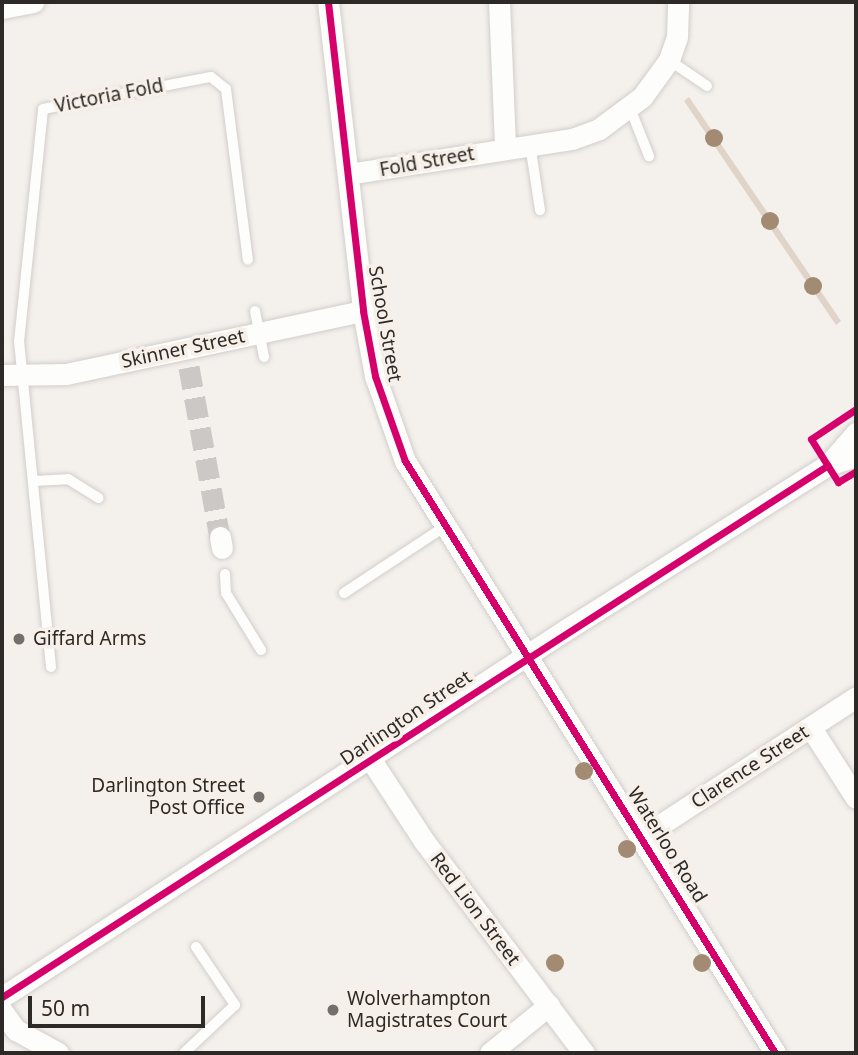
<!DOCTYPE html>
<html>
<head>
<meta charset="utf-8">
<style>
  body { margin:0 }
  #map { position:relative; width:858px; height:1055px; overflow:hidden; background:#f4f0ec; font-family:"Noto Sans",sans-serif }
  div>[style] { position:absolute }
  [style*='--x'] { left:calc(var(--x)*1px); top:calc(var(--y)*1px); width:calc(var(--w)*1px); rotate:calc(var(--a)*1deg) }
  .green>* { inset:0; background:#e0d3c8 }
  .street-tunnel>* { height:21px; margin-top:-10.5px; transform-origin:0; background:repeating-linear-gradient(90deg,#ccc8c5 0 21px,transparent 0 31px) }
  .roads { filter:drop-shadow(0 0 2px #d1cecb) drop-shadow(0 0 2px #d1cecb) }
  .lane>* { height:10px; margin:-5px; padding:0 5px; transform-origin:5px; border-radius:5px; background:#fdfdfc }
  .street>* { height:21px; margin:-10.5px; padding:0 10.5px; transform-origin:10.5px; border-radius:10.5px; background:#fdfdfc }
  .cycleway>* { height:7px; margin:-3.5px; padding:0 3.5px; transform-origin:3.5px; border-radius:3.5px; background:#d6006c }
  .trees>* { width:18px; height:18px; margin:-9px; border-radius:50%; background:#a28b72 }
  .dots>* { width:19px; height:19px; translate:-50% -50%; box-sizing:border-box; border:4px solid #f7f0e9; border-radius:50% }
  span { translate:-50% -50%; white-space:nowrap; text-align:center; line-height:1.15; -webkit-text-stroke:7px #f7f0e9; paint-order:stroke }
  .street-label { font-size:19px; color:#2c2927 }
  .poi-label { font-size:19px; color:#2c2927 }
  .left { translate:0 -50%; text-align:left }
  .right { translate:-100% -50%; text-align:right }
  .frame { position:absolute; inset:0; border:4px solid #2c2927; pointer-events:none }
  .scale { position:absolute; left:28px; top:996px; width:177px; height:32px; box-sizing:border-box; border:4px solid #2c2927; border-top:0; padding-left:9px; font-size:21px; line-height:24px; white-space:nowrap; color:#2c2927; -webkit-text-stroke:5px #f7f0e9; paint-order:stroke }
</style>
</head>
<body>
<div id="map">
  <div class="green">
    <div style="clip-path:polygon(689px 97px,841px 321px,836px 325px,684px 101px)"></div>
  </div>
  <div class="street-tunnel">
    <div style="--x:189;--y:367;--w:173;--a:79.7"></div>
  </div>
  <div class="roads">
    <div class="lane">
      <div style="--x:669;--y:60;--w:46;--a:34.4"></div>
      <div style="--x:630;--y:108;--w:52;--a:68.4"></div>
      <div style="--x:530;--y:144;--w:67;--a:81.4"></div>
      <div style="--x:255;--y:311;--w:47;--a:78.9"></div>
      <div style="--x:34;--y:481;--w:34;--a:-3"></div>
      <div style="--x:68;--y:479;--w:36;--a:32"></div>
      <div style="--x:225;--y:574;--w:19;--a:87"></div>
      <div style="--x:226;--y:593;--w:67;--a:58.4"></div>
      <div style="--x:344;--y:593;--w:123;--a:-33.4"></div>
      <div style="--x:51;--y:667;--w:327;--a:-95.6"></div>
      <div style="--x:19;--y:342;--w:234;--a:-84.1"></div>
      <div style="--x:43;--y:109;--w:171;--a:-10.8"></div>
      <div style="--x:211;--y:77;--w:19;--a:39"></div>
      <div style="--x:226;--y:89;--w:172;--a:82.7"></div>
      <div style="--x:184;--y:1053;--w:70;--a:-43.3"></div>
      <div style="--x:235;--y:1005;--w:70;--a:-123.9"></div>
    </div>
    <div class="street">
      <div style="--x:328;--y:2;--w:311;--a:83.5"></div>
      <div style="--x:363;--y:311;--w:66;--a:79.5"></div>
      <div style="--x:375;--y:376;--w:90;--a:70.6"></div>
      <div style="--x:405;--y:461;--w:698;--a:57.99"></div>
      <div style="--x:499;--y:2;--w:146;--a:87.6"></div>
      <div style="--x:2;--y:8;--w:32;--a:-11"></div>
      <div style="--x:348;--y:174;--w:227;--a:-8.9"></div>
      <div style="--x:572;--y:139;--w:29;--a:-20"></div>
      <div style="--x:599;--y:129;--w:54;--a:-36.7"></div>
      <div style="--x:642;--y:97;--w:46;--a:-53.9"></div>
      <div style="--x:669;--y:60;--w:24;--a:-71"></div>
      <div style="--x:677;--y:37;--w:35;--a:-88"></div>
      <div style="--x:2;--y:375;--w:64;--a:-0.9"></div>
      <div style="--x:66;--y:374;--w:304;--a:-12"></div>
      <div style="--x:828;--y:465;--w:43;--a:-48.8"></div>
      <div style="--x:220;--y:537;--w:11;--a:80"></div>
      <div style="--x:811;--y:728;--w:83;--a:57.3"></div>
      <div style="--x:371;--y:760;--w:97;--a:56.8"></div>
      <div style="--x:424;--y:841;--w:266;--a:53"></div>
      <div style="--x:643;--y:836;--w:254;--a:-33.1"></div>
      <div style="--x:2;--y:997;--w:671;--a:-33.07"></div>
      <div style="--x:564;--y:631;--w:312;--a:-32.2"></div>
      <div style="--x:828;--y:465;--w:29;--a:-18"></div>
      <div style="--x:2;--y:1011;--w:24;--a:54"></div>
      <div style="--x:16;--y:1030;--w:48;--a:28.7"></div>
      <div style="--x:490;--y:1053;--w:76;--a:-39.1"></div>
    </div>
  </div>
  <div class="cycleway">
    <div style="--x:328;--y:2;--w:311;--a:83.5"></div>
    <div style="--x:363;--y:311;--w:66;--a:79.5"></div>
    <div style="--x:375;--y:376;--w:90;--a:70.6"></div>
    <div style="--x:405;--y:461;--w:698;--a:57.99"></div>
    <div style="--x:856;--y:409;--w:54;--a:146.3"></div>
    <div style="--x:811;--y:439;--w:51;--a:57.9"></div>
    <div style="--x:838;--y:482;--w:21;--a:-31"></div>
    <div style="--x:2;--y:997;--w:982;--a:-32.78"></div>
  </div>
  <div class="trees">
    <div style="left:714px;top:138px"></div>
    <div style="left:770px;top:221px"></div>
    <div style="left:813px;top:286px"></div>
    <div style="left:584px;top:771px"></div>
    <div style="left:627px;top:849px"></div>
    <div style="left:555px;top:963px"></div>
    <div style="left:702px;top:963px"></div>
  </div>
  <div class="dots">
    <div style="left:19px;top:639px;background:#726f6c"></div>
    <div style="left:259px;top:797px;background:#726f6c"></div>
    <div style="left:333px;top:1010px;background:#726f6c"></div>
  </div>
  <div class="street-label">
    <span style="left:109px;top:96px;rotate:-11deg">Victoria Fold</span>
    <span style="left:427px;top:162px;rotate:-10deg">Fold Street</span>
    <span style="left:385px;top:324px;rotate:80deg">School Street</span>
    <span style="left:183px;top:349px;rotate:-12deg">Skinner Street</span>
    <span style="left:406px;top:718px;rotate:-34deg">Darlington Street</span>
    <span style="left:750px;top:767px;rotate:-33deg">Clarence Street</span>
    <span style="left:667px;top:845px;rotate:58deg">Waterloo Road</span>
    <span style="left:475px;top:909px;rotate:53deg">Red Lion Street</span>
  </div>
  <div class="poi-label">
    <span class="left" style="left:33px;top:639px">Giffard Arms</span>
    <span class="right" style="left:245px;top:797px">Darlington Street<br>Post Office</span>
    <span class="left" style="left:347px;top:1010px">Wolverhampton<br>Magistrates Court</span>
  </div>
  <div class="frame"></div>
  <div class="scale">50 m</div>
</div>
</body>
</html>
